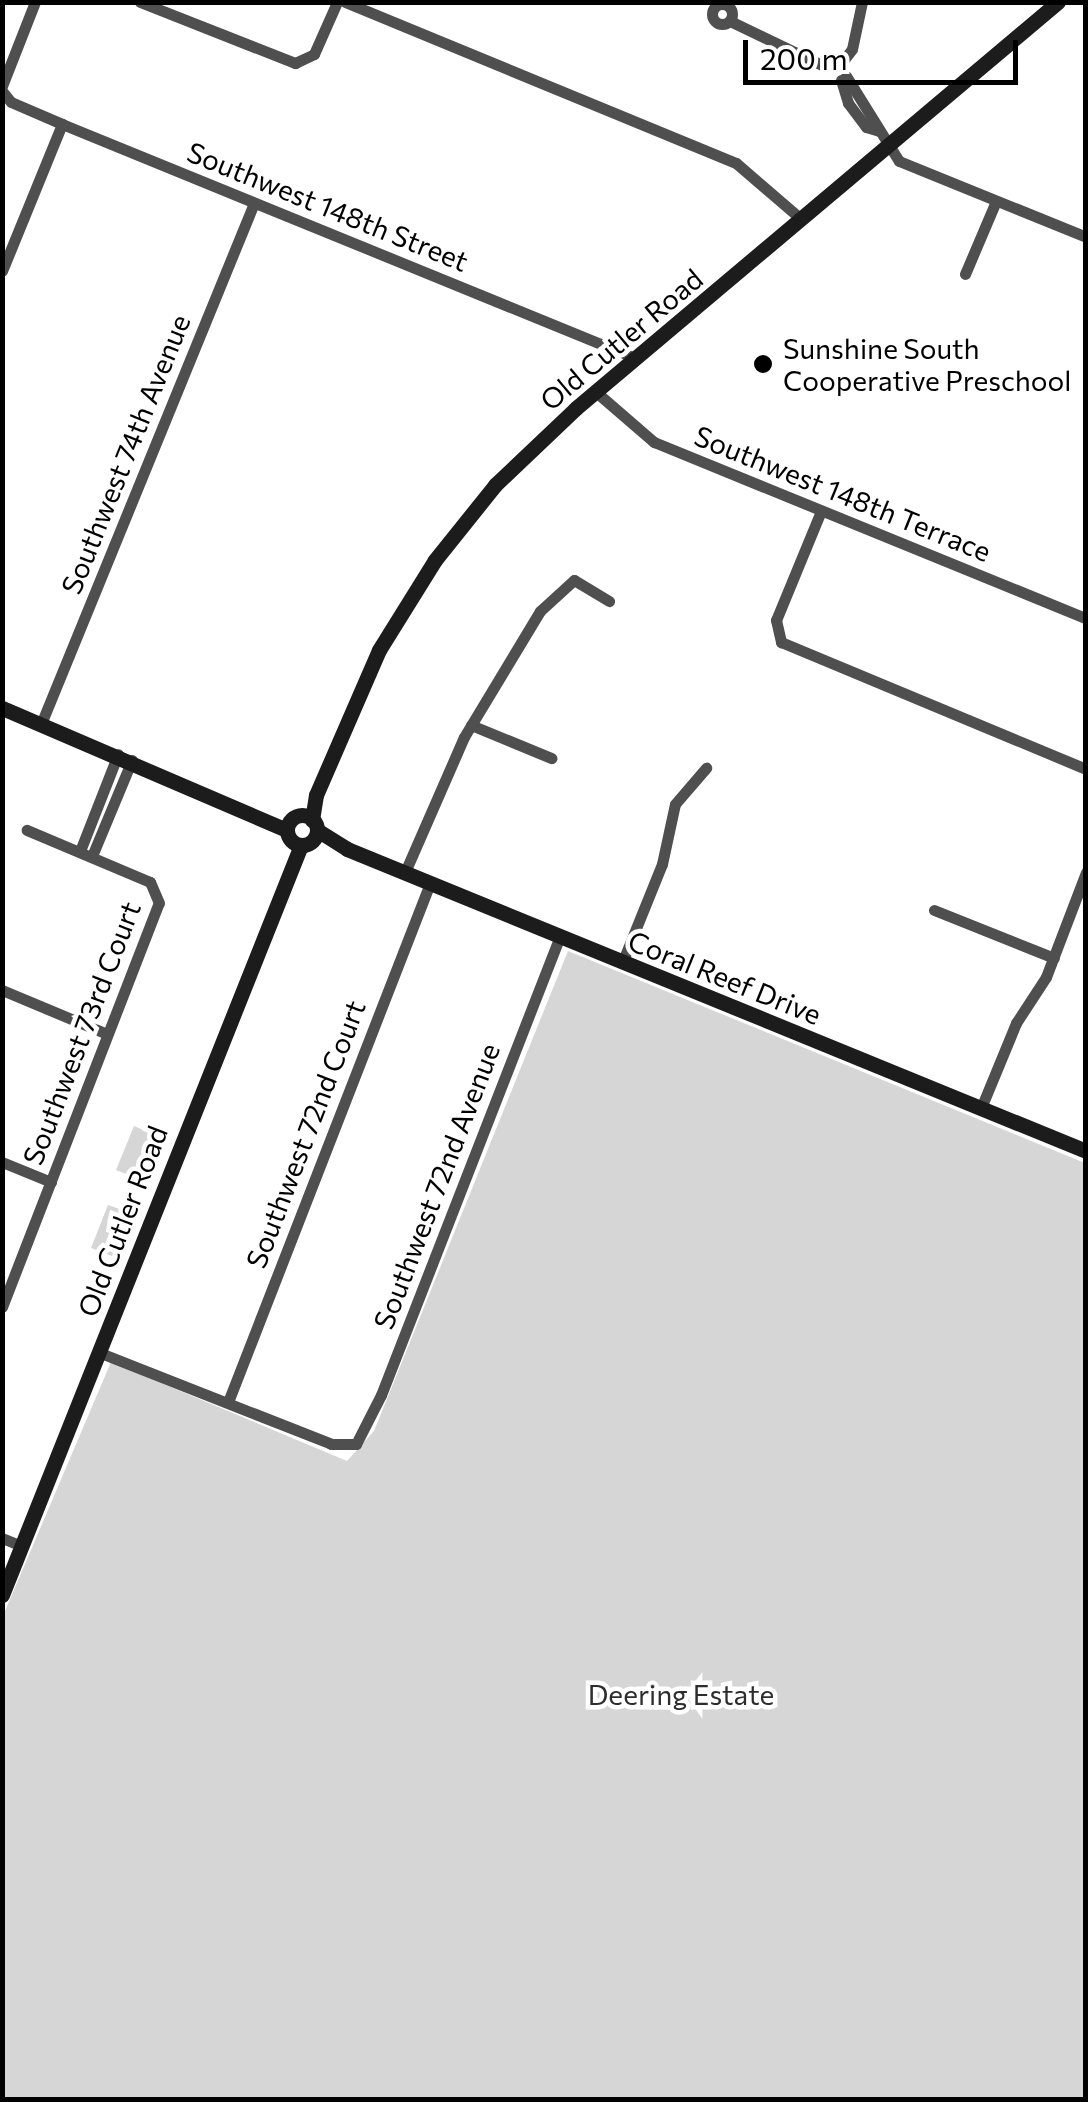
<!DOCTYPE html>
<html>
<head>
<meta charset="utf-8">
<style>
  body { margin:0 }
  #map { position:relative; width:1088px; height:2102px; overflow:hidden; background:#fff; font-family:Commissioner,sans-serif }
  div>[style] { position:absolute }
  [style*='--x'] { left:calc(var(--x)*1px); top:calc(var(--y)*1px); width:calc(var(--w)*1px); rotate:calc(var(--a)*1deg) }
  .green>* { inset:0; background:#d6d6d6 }
  .street>* { height:11px; margin:-5.5px; padding:0 5.5px; transform-origin:5.5px; border-radius:5.5px; background:#4f4f4f }
  .street>.ring { margin:-5.5px; padding:0; box-sizing:content-box; background:none; border:11px solid #4f4f4f; border-radius:50% }
  .secondary>* { height:15px; margin:-7.5px; padding:0 7.5px; transform-origin:7.5px; border-radius:7.5px; background:#1c1c1c }
  .secondary>.ring { margin:-7.5px; padding:0; box-sizing:content-box; background:none; border:15px solid #1c1c1c; border-radius:50% }
  .dots>* { width:28px; height:28px; translate:-50% -50%; box-sizing:border-box; border:5px solid #fff; border-radius:50% }
  span { translate:-50% -50%; white-space:nowrap; text-align:center; line-height:1.15; -webkit-text-stroke:9px #fff; paint-order:stroke }
  .street-label { font-size:28px; color:#000 }
  .poi-label { font-size:28px; color:#000 }
  .left { translate:0 -50%; text-align:left }
  .park-label { font-size:28px; color:#2d2d2d }
  .frame { position:absolute; inset:0; border:5px solid #000; pointer-events:none }
  .scale { position:absolute; left:743px; top:40px; width:275px; height:45px; box-sizing:border-box; border:5px solid #000; border-top:0; padding-left:12px; font-size:30px; line-height:35px; white-space:nowrap; color:#000; -webkit-text-stroke:8px #fff; paint-order:stroke }
</style>
</head>
<body>
<div id="map">
  <div class="green">
    <div style="clip-path:polygon(568px 951px,1085px 1163px,1085px 2099px,3px 2099px,2px 1618px,111px 1362px,347px 1461px,374px 1431px)"></div>
    <div style="clip-path:polygon(134px 1126px,155px 1135px,137px 1179px,116px 1170px)"></div>
    <div style="clip-path:polygon(108px 1205px,128px 1212px,112px 1256px,91px 1248px)"></div>
  </div>
  <div class="street">
    <div style="--x:140;--y:2;--w:167;--a:21.5"></div>
    <div style="--x:295;--y:63;--w:21;--a:-25"></div>
    <div style="--x:314;--y:54;--w:57;--a:-66.1"></div>
    <div style="--x:345;--y:2;--w:423;--a:22.4"></div>
    <div style="--x:736;--y:163;--w:86;--a:40.7"></div>
    <div class="ring" style="left:712px;top:4px;width:9px;height:9px"></div>
    <div style="--x:730;--y:21;--w:109;--a:25.6"></div>
    <div style="--x:842;--y:62;--w:16;--a:-52"></div>
    <div style="--x:852;--y:49;--w:48;--a:-78"></div>
    <div style="--x:846;--y:76;--w:100;--a:58.1"></div>
    <div style="--x:899;--y:161;--w:202;--a:22.1"></div>
    <div style="--x:841;--y:80;--w:24;--a:73"></div>
    <div style="--x:848;--y:103;--w:30;--a:53"></div>
    <div style="--x:866;--y:127;--w:14;--a:17"></div>
    <div style="--x:2;--y:86;--w:90;--a:-68.6"></div>
    <div style="--x:2;--y:91;--w:14;--a:51"></div>
    <div style="--x:11;--y:102;--w:56;--a:23.3"></div>
    <div style="--x:62;--y:124;--w:619;--a:22.21"></div>
    <div style="--x:2;--y:271;--w:159;--a:-67.8"></div>
    <div style="--x:965;--y:274;--w:79;--a:-67"></div>
    <div style="--x:596;--y:392;--w:77;--a:40.8"></div>
    <div style="--x:654;--y:442;--w:466;--a:22.2"></div>
    <div style="--x:821;--y:511;--w:118;--a:112.4"></div>
    <div style="--x:776;--y:620;--w:23;--a:77"></div>
    <div style="--x:781;--y:642;--w:330;--a:22.6"></div>
    <div style="--x:41;--y:724;--w:563;--a:-67.76"></div>
    <div style="--x:471;--y:725;--w:87;--a:22.4"></div>
    <div style="--x:80;--y:851;--w:104;--a:-68.6"></div>
    <div style="--x:92;--y:856;--w:104;--a:-67.4"></div>
    <div style="--x:405;--y:872;--w:147;--a:-66.4"></div>
    <div style="--x:464;--y:737;--w:147;--a:-58.9"></div>
    <div style="--x:540;--y:611;--w:46;--a:-42.4"></div>
    <div style="--x:574;--y:580;--w:41;--a:31"></div>
    <div style="--x:934;--y:910;--w:129;--a:21.8"></div>
    <div style="--x:622;--y:963;--w:107;--a:-68"></div>
    <div style="--x:662;--y:864;--w:61;--a:-77.8"></div>
    <div style="--x:675;--y:804;--w:48;--a:-49.3"></div>
    <div style="--x:2;--y:990;--w:114;--a:22.7"></div>
    <div style="--x:981;--y:1108;--w:92;--a:-67.6"></div>
    <div style="--x:1016;--y:1023;--w:55;--a:-56.9"></div>
    <div style="--x:1046;--y:977;--w:112;--a:-69.1"></div>
    <div style="--x:2;--y:1162;--w:53;--a:22.2"></div>
    <div style="--x:2;--y:1307;--w:433;--a:-68.8"></div>
    <div style="--x:159;--y:903;--w:23;--a:-113"></div>
    <div style="--x:150;--y:882;--w:134;--a:-157.1"></div>
    <div style="--x:98;--y:1352;--w:251;--a:21.5"></div>
    <div style="--x:331;--y:1444;--w:25;--a:0"></div>
    <div style="--x:356;--y:1444;--w:55;--a:-63"></div>
    <div style="--x:381;--y:1395;--w:493;--a:-68.7"></div>
    <div style="--x:228;--y:1402;--w:557;--a:-68.73"></div>
    <div style="--x:2;--y:1538;--w:22;--a:22"></div>
  </div>
  <div class="secondary">
    <div style="--x:2;--y:708;--w:310;--a:23.2"></div>
    <div class="ring" style="left:287px;top:815px;width:15px;height:15px"></div>
    <div style="--x:312;--y:820;--w:25;--a:-81"></div>
    <div style="--x:316;--y:795;--w:158;--a:-66.5"></div>
    <div style="--x:379;--y:650;--w:106;--a:-58.1"></div>
    <div style="--x:435;--y:560;--w:96;--a:-51.3"></div>
    <div style="--x:495;--y:485;--w:112;--a:-43.5"></div>
    <div style="--x:576;--y:408;--w:630;--a:-40.11"></div>
    <div style="--x:317;--y:830;--w:36;--a:32"></div>
    <div style="--x:347;--y:849;--w:798;--a:22.23"></div>
    <div style="--x:2;--y:1595;--w:807;--a:-68.26"></div>
  </div>
  <div class="dots">
    <div style="left:763px;top:364px;background:#000"></div>
  </div>
  <div class="street-label">
    <span style="left:328px;top:206px;rotate:22deg">Southwest 148th Street</span>
    <span style="left:621px;top:339px;rotate:-40deg">Old Cutler Road</span>
    <span style="left:125px;top:454px;rotate:-68deg">Southwest 74th Avenue</span>
    <span style="left:843px;top:493px;rotate:22deg">Southwest 148th Terrace</span>
    <span style="left:725px;top:977px;rotate:22deg">Coral Reef Drive</span>
    <span style="left:81px;top:1033px;rotate:-69deg">Southwest 73rd Court</span>
    <span style="left:305px;top:1134px;rotate:-69deg">Southwest 72nd Court</span>
    <span style="left:436px;top:1186px;rotate:-69deg">Southwest 72nd Avenue</span>
    <span style="left:122px;top:1221px;rotate:-69deg">Old Cutler Road</span>
  </div>
  <div class="poi-label">
    <span class="left" style="left:783px;top:364px">Sunshine South<br>Cooperative Preschool</span>
  </div>
  <div class="park-label">
    <span style="left:681px;top:1694px">Deering Estate</span>
  </div>
  <div class="frame"></div>
  <div class="scale">200 m</div>
</div>
</body>
</html>
